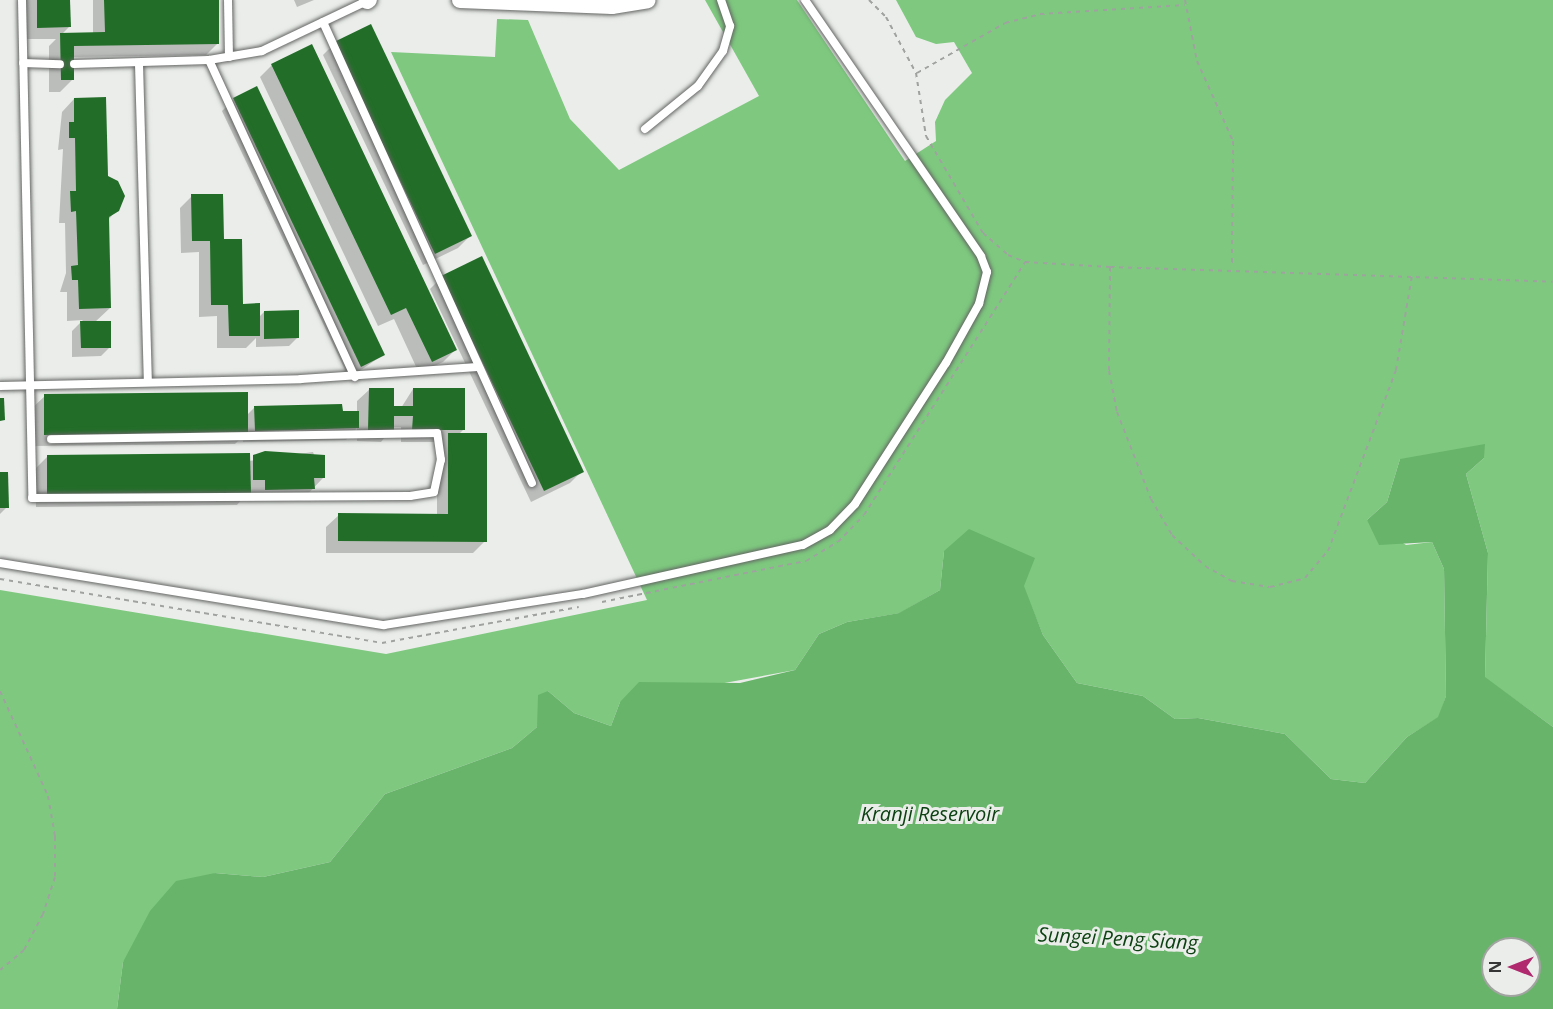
<!DOCTYPE html>
<html>
<head>
<meta charset="utf-8">
<style>
  body { margin:0 }
  #map { position:relative; width:1553px; height:1009px; overflow:hidden; background:#eaedea; font-family:"Open Sans",sans-serif }
  div>[style] { position:absolute }
  [style*='--x'] { left:calc(var(--x)*1px); top:calc(var(--y)*1px); width:calc(var(--w)*1px); rotate:calc(var(--a)*1deg) }
  .forest>* { inset:0; background:#7ec97f }
  .water>* { inset:0; background:#69b46b }
  .shadow>* { inset:0; background:#0003 }
  .building>* { inset:0; background:#226e28 }
  .path>* { height:2px; margin-top:-1px; transform-origin:0; background:repeating-linear-gradient(90deg,#9fa29f 0 4.5px,transparent 0 9px) }
  .roads { filter:drop-shadow(0 0 2px #636563) drop-shadow(0 0 2px #636563) }
  .service>* { height:8px; margin:-4px; padding:0 4px; transform-origin:4px; border-radius:4px; background:#fff }
  .minor>* { height:16px; margin:-8px; padding:0 8px; transform-origin:8px; border-radius:8px; background:#fff }
  span { translate:-50% -50%; white-space:nowrap; text-align:center; line-height:1.15; -webkit-text-stroke:6px #eaedea; paint-order:stroke }
  .water-label { font-size:20px; color:#0c4211; font-style:italic }
  .north { position:absolute; left:1481px; top:937px; width:60px; height:60px; box-sizing:border-box; background:#eaedea; border:2px solid #a2a4a2; border-radius:50%; rotate:270deg; font-size:16px; font-weight:700; line-height:24px; text-align:center; color:#353635 }
  .north::after { content:''; display:block; margin:auto; width:21px; height:27px; background:#b0296e; clip-path:polygon(50% 0,100% 100%,50% 72%,0 100%) }
</style>
</head>
<body>
<div id="map">
  <div class="forest">
    <div style="clip-path:polygon(705px 0,797px 0,905px 161px,936px 141px,935px 122px,945px 100px,972px 73px,954px 42px,936px 44px,916px 37px,896px 0,1553px 0,1553px 727px,1485px 678px,1488px 553px,1466px 474px,1484px 458px,1400px 459px,1387px 502px,1367px 520px,1406px 545px,1432px 542px,1444px 569px,1446px 696px,1439px 717px,1407px 737px,1365px 783px,1331px 779px,1285px 734px,1198px 718px,1175px 719px,1143px 696px,1077px 683px,1043px 635px,1023px 586px,944px 551px,940px 590px,900px 613px,847px 622px,819px 634px,795px 670px,620px 702px,611px 726px,574px 713px,548px 691px,537px 727px,512px 748px,385px 794px,330px 862px,263px 877px,215px 873px,123px 962px,117px 1009px,0 1009px,0 590px,386px 654px,647px 600px,391px 52px,495px 57px,497px 19px,528px 20px,570px 119px,619px 170px,759px 96px)"></div>
  </div>
  <div class="water">
    <div style="clip-path:polygon(evenodd,1485px 444px,1484px 458px,1466px 474px,1488px 553px,1485px 677px,1553px 727px,1553px 1009px,117px 1009px,123px 962px,150px 911px,176px 881px,215px 873px,263px 877px,330px 862px,385px 794px,512px 748px,537px 727px,538px 695px,548px 691px,574px 713px,611px 726px,620px 702px,639px 682px,740px 683px,795px 670px,819px 634px,847px 622px,899px 613px,940px 590px,944px 551px,969px 529px,1035px 558px,1024px 586px,1043px 635px,1077px 683px,1143px 696px,1175px 719px,1198px 718px,1285px 734px,1331px 779px,1365px 783px,1407px 737px,1438px 717px,1446px 696px,1444px 569px,1432px 542px,1379px 545px,1367px 520px,1387px 502px,1400px 459px,1485px 444px,1493px 949px,1529px 949px,1529px 985px,1493px 985px,1493px 949px)"></div>
  </div>
  <div class="shadow">
    <div style="clip-path:polygon(25px 0,69px 0,69px 27px,62px 34px,93px 34px,93px 0,217px 0,218px 43px,206px 55px,72px 57px,73px 79px,60px 92px,49px 92px,49px 46px,56px 39px,25px 39px)"></div>
    <div style="clip-path:polygon(294px 0,314px 0,297px 7px)"></div>
    <div style="clip-path:polygon(335px 43px,470px 236px,458px 248px,423px 265px,323px 55px)"></div>
    <div style="clip-path:polygon(272px 65px,455px 350px,443px 362px,419px 373px,394px 319px,378px 326px,260px 77px)"></div>
    <div style="clip-path:polygon(74px 99px,117px 210px,108px 220px,110px 308px,95px 322px,110px 347px,101px 356px,72px 357px,72px 331px,83px 320px,67px 321px,67px 292px,60px 292px,66px 273px,65px 223px,59px 223px,63px 149px,58px 150px,62px 112px)"></div>
    <div style="clip-path:polygon(234px 99px,383px 355px,349px 378px,222px 111px)"></div>
    <div style="clip-path:polygon(192px 196px,222px 240px,241px 305px,258px 318px,264px 312px,298px 337px,289px 346px,256px 347px,256px 338px,246px 348px,217px 348px,217px 316px,199px 317px,199px 252px,181px 253px,180px 208px)"></div>
    <div style="clip-path:polygon(442px 277px,582px 471px,570px 483px,531px 502px,430px 289px)"></div>
    <div style="clip-path:polygon(370px 389px,393px 408px,401px 408px,413px 389px,463px 430px,458px 435px,485px 541px,473px 553px,326px 553px,326px 527px,339px 515px,437px 515px,437px 447px,442px 442px,401px 442px,401px 427px,393px 427px,381px 442px,357px 441px,357px 428px,346px 440px,243px 442px,243px 436px,235px 444px,33px 446px,32px 408px,45px 396px,247px 415px,255px 407px,357px 413px,357px 401px)"></div>
    <div style="clip-path:polygon(313px 452px,323px 478px,301px 501px,254px 501px,249px 491px,237px 505px,36px 507px,35px 469px,47px 457px,249px 461px)"></div>
    <div style="clip-path:polygon(0 473px,7px 507px,0 514px)"></div>
  </div>
  <div class="building">
    <div style="clip-path:polygon(37px 0,70px 0,71px 27px,37px 28px)"></div>
    <div style="clip-path:polygon(104px 0,219px 0,219px 44px,74px 46px,74px 80px,61px 80px,60px 33px,105px 32px)"></div>
    <div style="clip-path:polygon(371px 24px,472px 236px,435px 254px,334px 42px)"></div>
    <div style="clip-path:polygon(312px 44px,457px 350px,432px 362px,406px 308px,391px 315px,271px 64px)"></div>
    <div style="clip-path:polygon(257px 86px,385px 355px,361px 367px,233px 98px)"></div>
    <div style="clip-path:polygon(106px 97px,108px 176px,118px 181px,125px 196px,119px 211px,109px 217px,111px 308px,79px 309px,78px 280px,72px 280px,71px 266px,78px 265px,76px 211px,71px 212px,70px 191px,76px 191px,75px 138px,69px 138px,69px 122px,74px 122px,74px 98px)"></div>
    <div style="clip-path:polygon(191px 194px,223px 194px,224px 239px,242px 239px,243px 304px,260px 303px,260px 336px,229px 336px,228px 305px,211px 305px,210px 241px,192px 241px)"></div>
    <div style="clip-path:polygon(482px 256px,584px 472px,544px 491px,441px 276px)"></div>
    <div style="clip-path:polygon(299px 310px,299px 338px,264px 339px,264px 311px)"></div>
    <div style="clip-path:polygon(80px 321px,111px 321px,111px 348px,81px 348px)"></div>
    <div style="clip-path:polygon(369px 388px,394px 388px,394px 406px,413px 406px,413px 388px,465px 388px,465px 430px,412px 430px,413px 416px,394px 416px,394px 430px,368px 430px)"></div>
    <div style="clip-path:polygon(248px 392px,248px 432px,44px 435px,44px 394px)"></div>
    <div style="clip-path:polygon(0 398px,4px 398px,5px 420px,0 421px)"></div>
    <div style="clip-path:polygon(342px 404px,343px 411px,359px 411px,359px 428px,255px 431px,254px 406px)"></div>
    <div style="clip-path:polygon(448px 433px,487px 433px,487px 542px,338px 541px,338px 513px,448px 514px)"></div>
    <div style="clip-path:polygon(265px 451px,325px 455px,325px 478px,314px 478px,315px 489px,265px 490px,265px 480px,253px 480px,253px 455px)"></div>
    <div style="clip-path:polygon(250px 453px,251px 493px,47px 495px,47px 455px)"></div>
    <div style="clip-path:polygon(0 472px,8px 472px,9px 508px,0 508px)"></div>
  </div>
  <div class="path">
    <div style="--x:869;--y:0;--w:24;--a:45"></div>
    <div style="--x:886;--y:17;--w:64;--a:61.8"></div>
    <div style="--x:916;--y:73;--w:64;--a:81"></div>
    <div style="--x:926;--y:136;--w:113;--a:59.6"></div>
    <div style="--x:983;--y:233;--w:33;--a:41"></div>
    <div style="--x:1008;--y:255;--w:18;--a:22"></div>
    <div style="--x:1025;--y:262;--w:85;--a:3.4"></div>
    <div style="--x:1110;--y:267;--w:443;--a:1.9"></div>
    <div style="--x:1185;--y:0;--w:62;--a:78.9"></div>
    <div style="--x:1197;--y:61;--w:88;--a:65.8"></div>
    <div style="--x:1233;--y:141;--w:126;--a:90.5"></div>
    <div style="--x:917;--y:73;--w:101;--a:-29.6"></div>
    <div style="--x:1005;--y:23;--w:36;--a:-14"></div>
    <div style="--x:1040;--y:14;--w:145;--a:-3.6"></div>
    <div style="--x:1110;--y:267;--w:104;--a:90.6"></div>
    <div style="--x:1109;--y:371;--w:42;--a:79"></div>
    <div style="--x:1117;--y:412;--w:93;--a:68.7"></div>
    <div style="--x:1151;--y:499;--w:42;--a:59.7"></div>
    <div style="--x:1172;--y:535;--w:45;--a:43.2"></div>
    <div style="--x:1205;--y:566;--w:31;--a:29"></div>
    <div style="--x:1232;--y:581;--w:38;--a:9"></div>
    <div style="--x:1270;--y:587;--w:36;--a:-14"></div>
    <div style="--x:1305;--y:578;--w:35;--a:-50"></div>
    <div style="--x:1328;--y:551;--w:193;--a:-69.4"></div>
    <div style="--x:1396;--y:370;--w:96;--a:-80.4"></div>
    <div style="--x:0;--y:579;--w:387;--a:9.5"></div>
    <div style="--x:382;--y:643;--w:200;--a:-10.4"></div>
    <div style="--x:602;--y:602;--w:208;--a:-11.4"></div>
    <div style="--x:806;--y:561;--w:37;--a:-31"></div>
    <div style="--x:838;--y:542;--w:37;--a:-46"></div>
    <div style="--x:864;--y:515;--w:300;--a:-57.5"></div>
    <div style="--x:0;--y:691;--w:115;--a:65.4"></div>
    <div style="--x:48;--y:796;--w:41;--a:80.1"></div>
    <div style="--x:55;--y:836;--w:41;--a:90"></div>
    <div style="--x:55;--y:877;--w:39;--a:108"></div>
    <div style="--x:43;--y:914;--w:41;--a:117.8"></div>
    <div style="--x:24;--y:950;--w:31;--a:140"></div>
  </div>
  <div class="roads">
    <div class="service">
      <div style="--x:22;--y:0;--w:498;--a:88.8"></div>
      <div style="--x:32;--y:498;--w:378;--a:-0.3"></div>
      <div style="--x:410;--y:496;--w:24;--a:-9"></div>
      <div style="--x:434;--y:492;--w:33;--a:-78"></div>
      <div style="--x:441;--y:460;--w:27;--a:-98"></div>
      <div style="--x:437;--y:433;--w:386;--a:179.1"></div>
      <div style="--x:228;--y:0;--w:57;--a:89"></div>
      <div style="--x:323;--y:22;--w:506;--a:65.61"></div>
      <div style="--x:209;--y:60;--w:349;--a:65.3"></div>
      <div style="--x:23;--y:63;--w:37;--a:2"></div>
      <div style="--x:74;--y:64;--w:135;--a:-1.7"></div>
      <div style="--x:209;--y:60;--w:54;--a:-9.6"></div>
      <div style="--x:262;--y:51;--w:116;--a:-25.5"></div>
      <div style="--x:139;--y:64;--w:318;--a:88.4"></div>
      <div style="--x:645;--y:129;--w:68;--a:-39.1"></div>
      <div style="--x:698;--y:86;--w:43;--a:-54.5"></div>
      <div style="--x:723;--y:51;--w:26;--a:-74"></div>
      <div style="--x:730;--y:26;--w:28;--a:-109"></div>
      <div style="--x:0;--y:386;--w:301;--a:-1.3"></div>
      <div style="--x:301;--y:379;--w:177;--a:-3.9"></div>
      <div style="--x:0;--y:563;--w:389;--a:9.2"></div>
      <div style="--x:384;--y:625;--w:201;--a:-8.9"></div>
      <div style="--x:583;--y:594;--w:225;--a:-12.6"></div>
      <div style="--x:803;--y:545;--w:31;--a:-29"></div>
      <div style="--x:830;--y:530;--w:36;--a:-46"></div>
      <div style="--x:855;--y:504;--w:168;--a:-57.2"></div>
      <div style="--x:946;--y:363;--w:68;--a:-60.8"></div>
      <div style="--x:979;--y:304;--w:33;--a:-76"></div>
      <div style="--x:987;--y:272;--w:17;--a:-111"></div>
      <div style="--x:981;--y:256;--w:311;--a:-124.5"></div>
    </div>
    <div class="minor">
      <div style="--x:460;--y:0;--w:152;--a:2.3"></div>
      <div style="--x:612;--y:6;--w:36;--a:-9"></div>
      <div style="--x:367;--y:1;--w:2;--a:-27"></div>
    </div>
  </div>
  <div class="water-label">
    <span style="left:930px;top:813px">Kranji Reservoir</span>
    <span style="left:1118px;top:938px;rotate:3deg">Sungei Peng Siang</span>
  </div>
  <div class="north">N</div>
</div>
</body>
</html>
